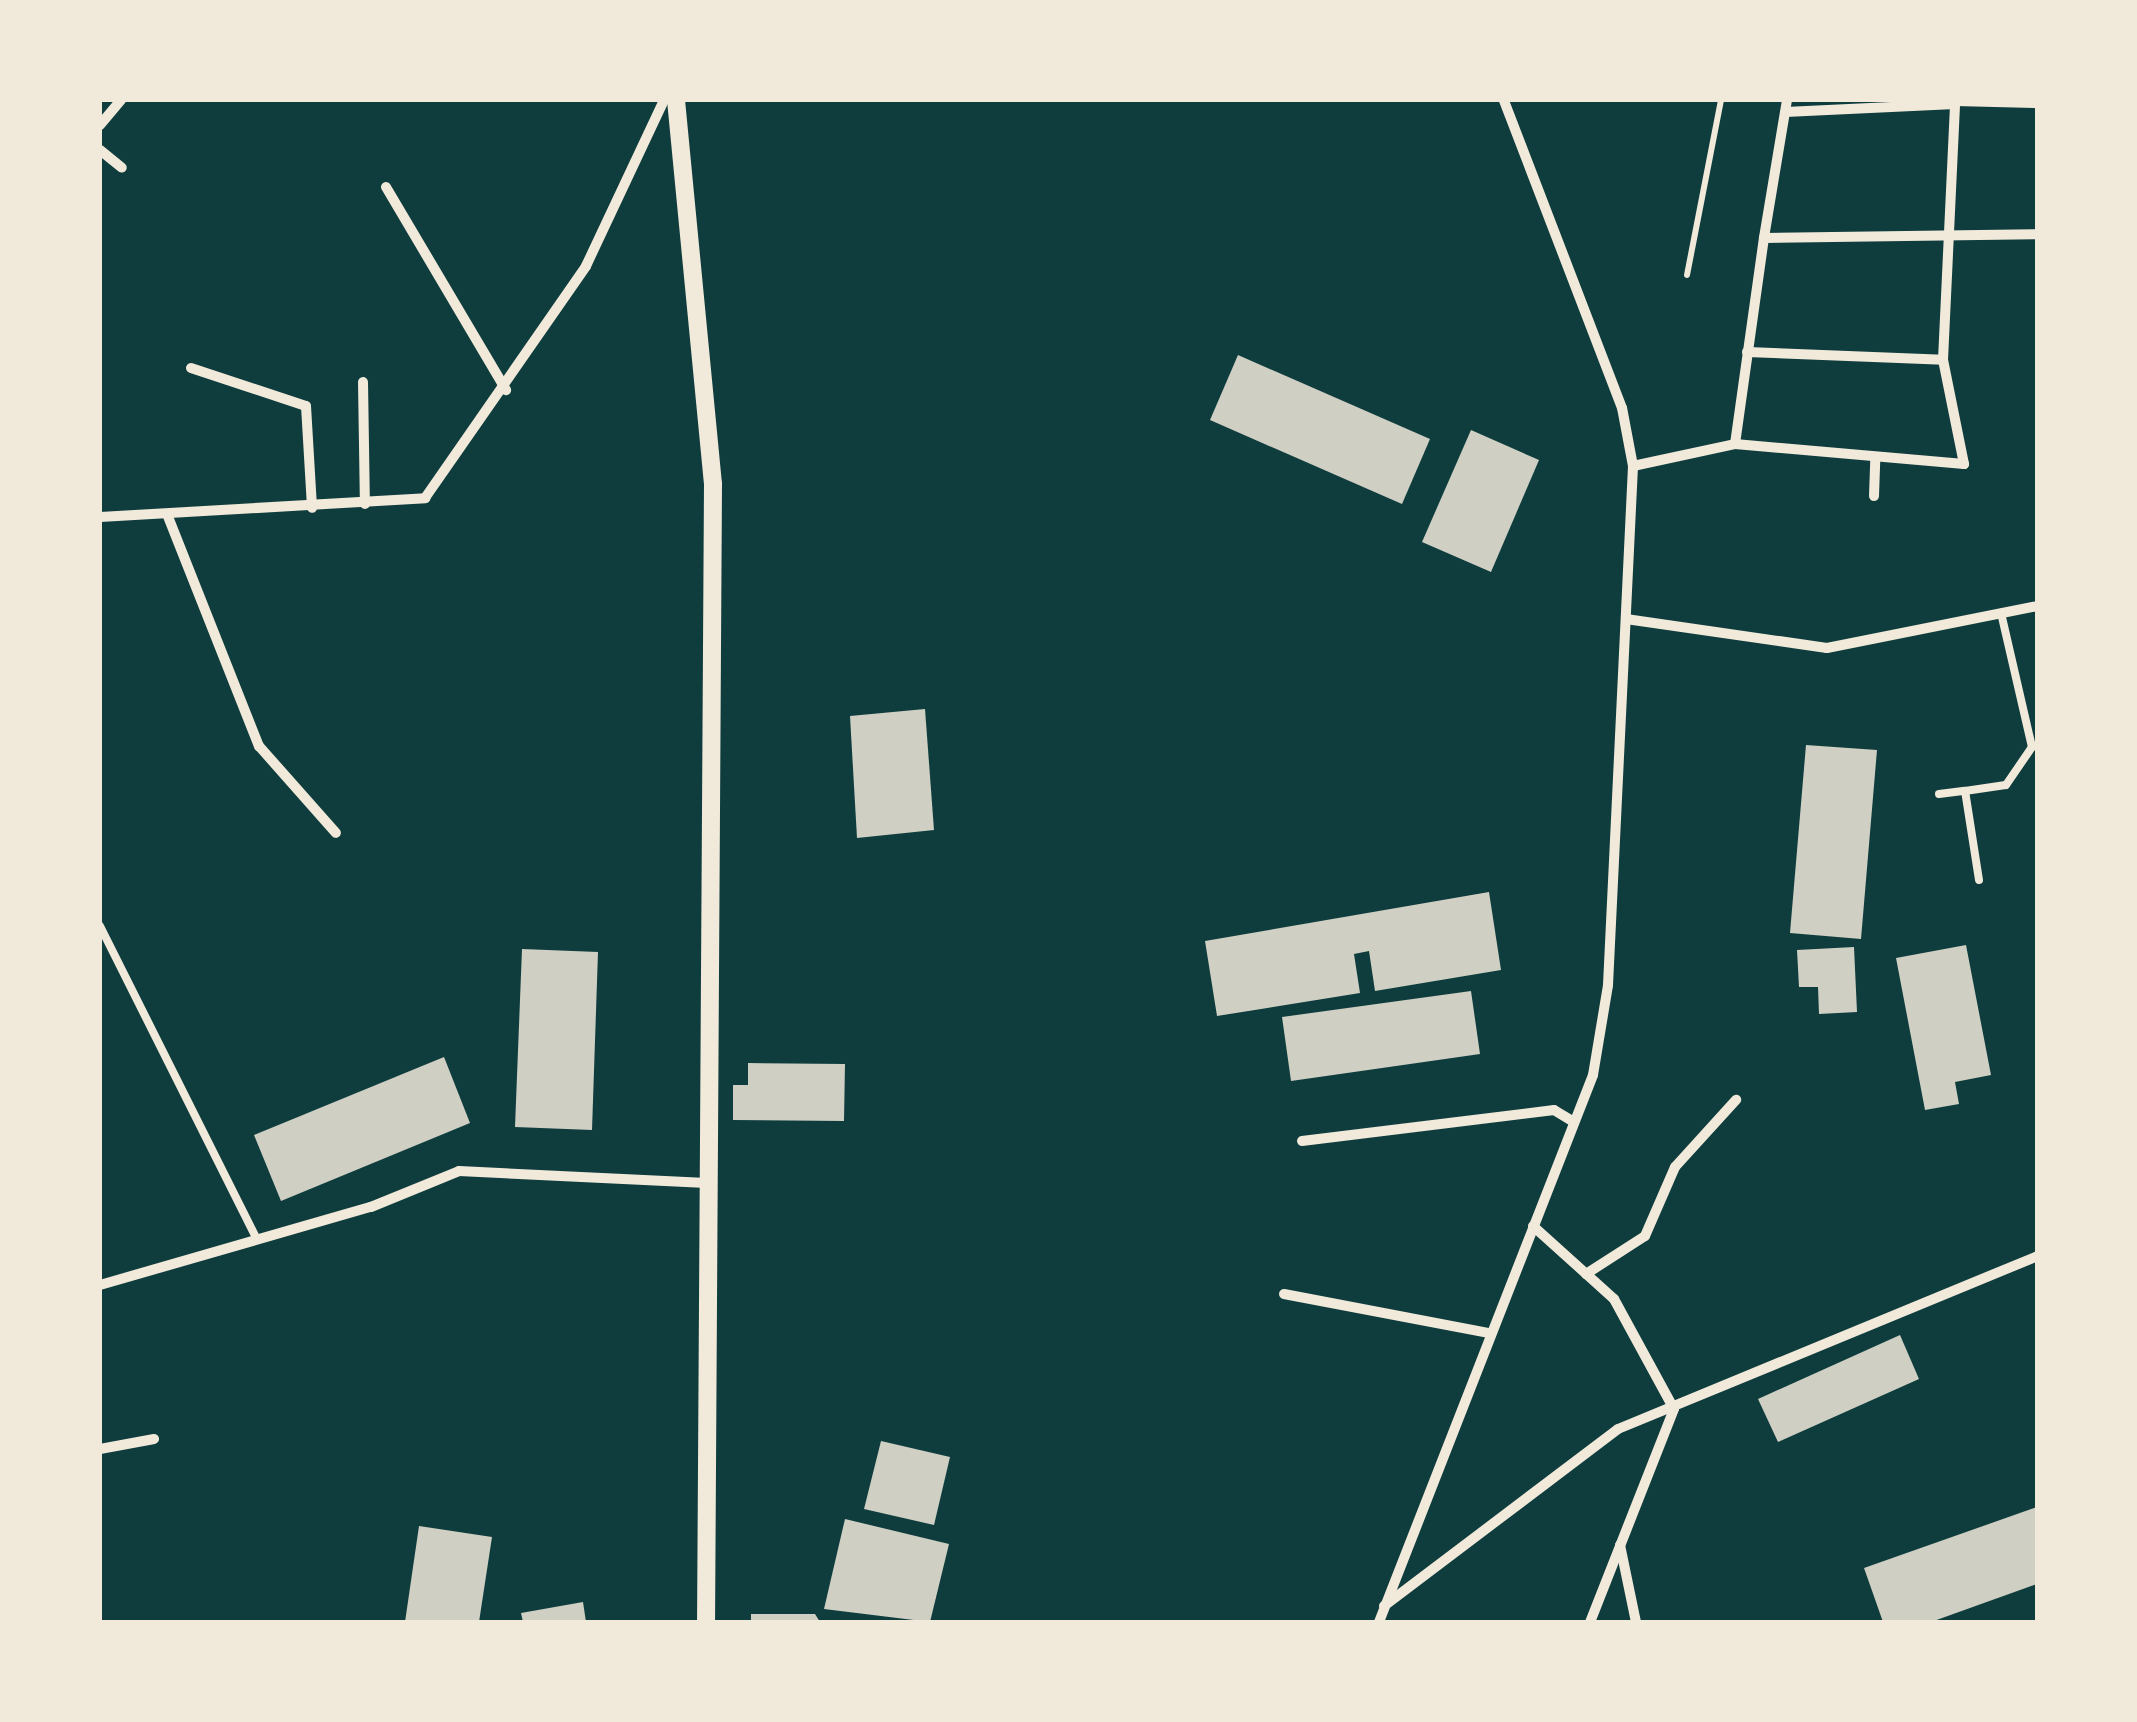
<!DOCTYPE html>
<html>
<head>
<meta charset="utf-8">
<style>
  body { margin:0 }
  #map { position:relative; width:2137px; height:1722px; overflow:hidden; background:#0f3d3e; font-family:"Alegreya Sans",sans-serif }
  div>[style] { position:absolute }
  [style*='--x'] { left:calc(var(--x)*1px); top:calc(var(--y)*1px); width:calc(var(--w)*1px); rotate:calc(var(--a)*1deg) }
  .building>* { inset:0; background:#cfcfc3 }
  .path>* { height:6px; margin:-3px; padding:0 3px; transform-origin:3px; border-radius:3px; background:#f1e9da }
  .service>* { height:8px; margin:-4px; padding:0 4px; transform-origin:4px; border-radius:4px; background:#f1e9da }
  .minor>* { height:10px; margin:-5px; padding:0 5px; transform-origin:5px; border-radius:5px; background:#f1e9da }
  .tertiary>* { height:18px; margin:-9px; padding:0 9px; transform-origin:9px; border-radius:9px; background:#f1e9da }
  span { translate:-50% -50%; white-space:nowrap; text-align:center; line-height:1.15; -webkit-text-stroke:9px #f1e9da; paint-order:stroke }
  .frame { position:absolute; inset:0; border:102px solid #f1e9da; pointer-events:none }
</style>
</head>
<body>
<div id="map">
  <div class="building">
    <div style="clip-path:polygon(1238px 355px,1430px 439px,1402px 504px,1210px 420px)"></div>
    <div style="clip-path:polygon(1471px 430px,1539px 460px,1491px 572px,1422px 542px)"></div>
    <div style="clip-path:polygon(925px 709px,934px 830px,857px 838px,850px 716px)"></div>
    <div style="clip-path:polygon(1806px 745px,1877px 750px,1861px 939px,1790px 933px)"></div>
    <div style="clip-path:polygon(1489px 892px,1501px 970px,1375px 991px,1369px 951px,1354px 954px,1360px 993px,1217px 1016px,1205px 941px)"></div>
    <div style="clip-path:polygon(1966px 945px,1991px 1075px,1955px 1082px,1959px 1104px,1925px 1110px,1896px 958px)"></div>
    <div style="clip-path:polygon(1854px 947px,1857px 1012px,1819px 1014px,1818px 987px,1799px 987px,1797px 950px)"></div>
    <div style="clip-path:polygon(522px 949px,598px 952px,592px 1130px,515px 1127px)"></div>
    <div style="clip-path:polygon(1471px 991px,1480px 1054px,1291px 1081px,1282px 1017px)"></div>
    <div style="clip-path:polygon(444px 1057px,470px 1123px,281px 1201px,254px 1135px)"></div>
    <div style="clip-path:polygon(748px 1063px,845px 1064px,844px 1121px,733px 1120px,733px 1085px,748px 1085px)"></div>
    <div style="clip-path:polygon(1900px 1335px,1919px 1379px,1778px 1442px,1758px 1399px)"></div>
    <div style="clip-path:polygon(881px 1441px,950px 1457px,934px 1525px,864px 1509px)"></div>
    <div style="clip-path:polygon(2037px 1507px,2037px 1584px,1931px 1622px,1883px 1622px,1864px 1568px)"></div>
    <div style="clip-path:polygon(845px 1519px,949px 1544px,930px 1622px,824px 1609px)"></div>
    <div style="clip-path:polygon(419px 1526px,492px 1537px,479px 1622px,405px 1622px)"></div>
    <div style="clip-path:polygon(583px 1602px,586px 1622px,523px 1622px,521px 1613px)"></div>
    <div style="clip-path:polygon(751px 1614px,815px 1614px,820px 1622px,751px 1622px)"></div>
  </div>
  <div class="path">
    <div style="--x:1687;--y:275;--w:178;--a:-79"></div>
  </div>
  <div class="service">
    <div style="--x:1939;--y:794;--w:26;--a:-7"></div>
    <div style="--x:1979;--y:880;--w:90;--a:-98.9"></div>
    <div style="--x:1965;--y:791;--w:41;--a:-8.3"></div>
    <div style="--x:2006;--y:785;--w:46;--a:-55.6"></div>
    <div style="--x:2032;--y:747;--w:138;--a:-103"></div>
    <div style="--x:100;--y:926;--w:348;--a:63.4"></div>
  </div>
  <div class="minor">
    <div style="--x:1787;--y:100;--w:140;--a:99.5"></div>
    <div style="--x:1764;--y:238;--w:273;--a:-0.8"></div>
    <div style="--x:1955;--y:101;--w:82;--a:1.4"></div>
    <div style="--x:100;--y:125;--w:33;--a:-50"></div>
    <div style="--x:100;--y:150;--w:28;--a:39"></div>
    <div style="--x:386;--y:187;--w:236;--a:59.4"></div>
    <div style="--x:1747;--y:352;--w:196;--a:2.3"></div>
    <div style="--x:1943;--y:360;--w:256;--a:-87.3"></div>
    <div style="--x:1955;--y:104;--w:170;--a:177.3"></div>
    <div style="--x:191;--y:368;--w:121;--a:18.3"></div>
    <div style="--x:306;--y:406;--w:102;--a:86.6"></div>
    <div style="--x:363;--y:382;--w:122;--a:89.1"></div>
    <div style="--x:1735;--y:444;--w:208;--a:-82"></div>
    <div style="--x:1633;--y:466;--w:104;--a:-12.2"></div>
    <div style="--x:1735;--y:444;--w:230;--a:5"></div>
    <div style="--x:1964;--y:464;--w:106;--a:-101.4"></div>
    <div style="--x:1874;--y:496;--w:38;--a:-88"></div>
    <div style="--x:167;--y:514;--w:250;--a:68.4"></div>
    <div style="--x:259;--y:746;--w:116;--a:48.5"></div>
    <div style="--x:100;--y:517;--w:326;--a:-3.3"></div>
    <div style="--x:425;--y:498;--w:282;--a:-55.2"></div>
    <div style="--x:586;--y:266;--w:183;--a:-64.8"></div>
    <div style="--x:1626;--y:619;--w:203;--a:8.2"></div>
    <div style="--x:1827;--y:648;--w:214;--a:-11.3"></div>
    <div style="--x:1302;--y:1141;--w:254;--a:-7"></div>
    <div style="--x:1554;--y:1110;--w:23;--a:31"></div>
    <div style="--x:1533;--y:1226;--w:109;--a:42"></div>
    <div style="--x:1614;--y:1299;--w:125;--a:61.4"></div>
    <div style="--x:1674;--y:1409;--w:229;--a:111.5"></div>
    <div style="--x:1586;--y:1274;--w:70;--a:-32.8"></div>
    <div style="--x:1645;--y:1236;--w:75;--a:-66.5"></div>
    <div style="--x:1675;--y:1167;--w:91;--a:-47.7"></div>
    <div style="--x:100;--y:1285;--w:282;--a:-16.1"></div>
    <div style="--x:371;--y:1207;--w:95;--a:-22.2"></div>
    <div style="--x:459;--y:1171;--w:248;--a:2.8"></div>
    <div style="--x:1284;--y:1294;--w:209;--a:10.8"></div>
    <div style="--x:100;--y:1449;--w:55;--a:-10.5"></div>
    <div style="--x:1620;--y:1545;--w:79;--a:78.3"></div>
    <div style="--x:1384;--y:1606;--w:293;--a:-37.1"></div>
    <div style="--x:1618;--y:1429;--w:453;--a:-22.4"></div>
    <div style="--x:1379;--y:1622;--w:587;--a:-68.63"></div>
    <div style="--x:1593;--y:1075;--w:91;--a:-80.5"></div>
    <div style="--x:1608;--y:985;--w:520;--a:-87.24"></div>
    <div style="--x:1633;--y:466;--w:59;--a:-100.7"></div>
    <div style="--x:1622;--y:408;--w:330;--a:-111"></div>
  </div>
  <div class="tertiary">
    <div style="--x:676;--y:100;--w:386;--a:84.5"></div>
    <div style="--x:713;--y:484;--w:1138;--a:90.35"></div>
  </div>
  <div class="frame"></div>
</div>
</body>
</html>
